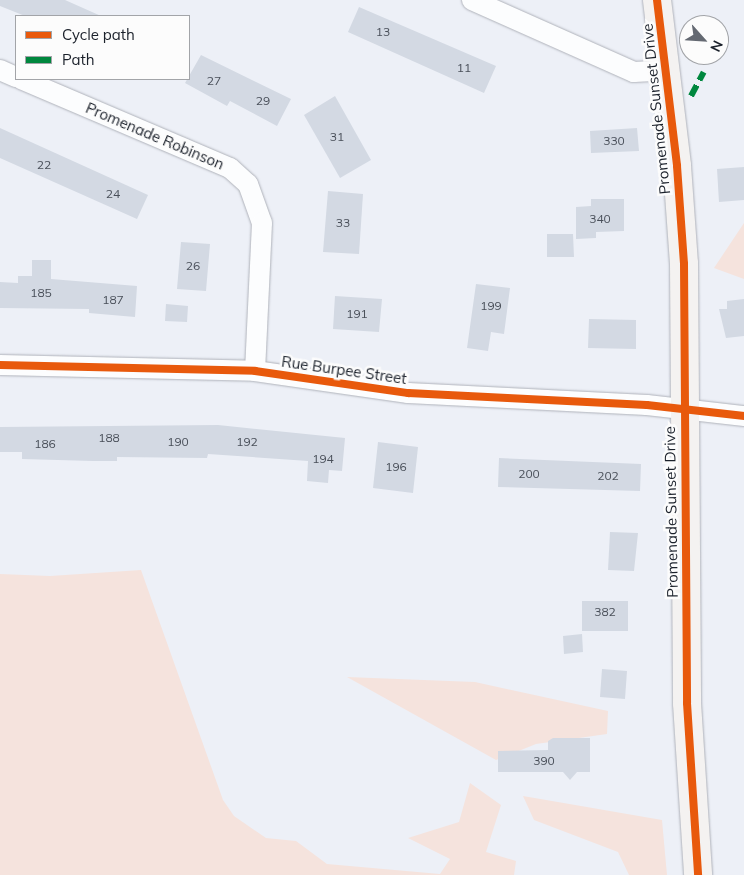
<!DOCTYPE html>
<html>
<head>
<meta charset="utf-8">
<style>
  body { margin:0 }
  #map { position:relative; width:744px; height:875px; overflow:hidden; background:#edf0f7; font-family:Mulish,sans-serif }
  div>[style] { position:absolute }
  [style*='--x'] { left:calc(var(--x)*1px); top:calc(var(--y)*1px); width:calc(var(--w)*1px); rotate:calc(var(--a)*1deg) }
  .green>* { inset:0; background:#f5e3dd }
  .building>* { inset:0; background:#d3d9e3 }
  .roads { filter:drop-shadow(0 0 1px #afb2ba) drop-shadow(0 0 1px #afb2ba) }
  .street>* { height:20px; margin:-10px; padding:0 10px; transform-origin:10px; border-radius:10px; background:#fcfdfe }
  .secondary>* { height:28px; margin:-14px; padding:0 14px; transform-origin:14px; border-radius:14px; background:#f4f2f1 }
  .quiet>* { height:6px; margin-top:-3px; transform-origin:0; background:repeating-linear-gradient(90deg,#00873e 0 12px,transparent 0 18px) }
  .cycleway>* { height:8px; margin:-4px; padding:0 4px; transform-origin:4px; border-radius:4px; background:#e8590c }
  span { translate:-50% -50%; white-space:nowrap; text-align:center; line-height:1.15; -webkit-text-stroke:5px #fcfcfc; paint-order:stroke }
  .number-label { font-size:12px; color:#494f59 }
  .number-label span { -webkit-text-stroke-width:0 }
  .street-label { font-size:15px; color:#1b212b }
  .legend { position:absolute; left:15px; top:15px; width:175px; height:65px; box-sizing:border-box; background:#fcfcfc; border:1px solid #a2a4a8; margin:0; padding:6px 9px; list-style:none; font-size:15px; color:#1b212b }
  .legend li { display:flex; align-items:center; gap:10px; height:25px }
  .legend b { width:25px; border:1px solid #a2a4a8 }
  .north { position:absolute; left:679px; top:15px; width:50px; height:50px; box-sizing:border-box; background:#fcfcfc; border:1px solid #a2a4a8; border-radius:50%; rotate:116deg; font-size:14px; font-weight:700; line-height:20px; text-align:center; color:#1b212b }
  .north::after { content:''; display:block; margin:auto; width:18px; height:22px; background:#646972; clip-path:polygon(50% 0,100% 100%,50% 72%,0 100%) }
</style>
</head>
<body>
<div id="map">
  <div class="green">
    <div style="clip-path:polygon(744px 223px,744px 279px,714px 268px)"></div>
    <div style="clip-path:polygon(141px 570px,223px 800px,234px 816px,266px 838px,296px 841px,327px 864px,440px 874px,450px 859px,408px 838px,459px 822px,470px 783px,501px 805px,486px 852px,516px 861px,514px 875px,0 875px,0 574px,50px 576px)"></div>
    <div style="clip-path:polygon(347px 677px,475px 682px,608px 711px,607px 734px,536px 744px,496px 760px)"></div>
    <div style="clip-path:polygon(523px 796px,662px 820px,667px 875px,629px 875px,618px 852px,534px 820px)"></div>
  </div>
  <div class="building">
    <div style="clip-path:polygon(0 0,65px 0,101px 16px,25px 16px,0 6px)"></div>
    <div style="clip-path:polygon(359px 7px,496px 66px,484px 93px,348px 32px)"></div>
    <div style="clip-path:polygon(201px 55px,291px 99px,277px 126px,230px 101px,227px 106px,185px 83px)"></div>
    <div style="clip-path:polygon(335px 96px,371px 160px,340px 178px,304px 115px)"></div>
    <div style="clip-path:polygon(0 128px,148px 195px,137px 219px,0 158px)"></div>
    <div style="clip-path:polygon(637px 128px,639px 151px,591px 153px,590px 131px)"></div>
    <div style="clip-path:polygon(744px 167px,744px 200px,719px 202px,717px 169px)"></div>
    <div style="clip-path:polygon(328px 191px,363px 194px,359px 254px,323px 252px)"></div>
    <div style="clip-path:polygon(591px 199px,624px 199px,624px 231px,596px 232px,596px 238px,576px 239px,576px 207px,591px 206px)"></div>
    <div style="clip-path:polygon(547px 234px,573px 234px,574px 257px,547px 257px)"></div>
    <div style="clip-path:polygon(181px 242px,210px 244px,206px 291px,177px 289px)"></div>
    <div style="clip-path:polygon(32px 260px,51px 260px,51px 279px,137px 286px,135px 317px,89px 313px,89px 309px,0 308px,0 282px,18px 283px,18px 276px,32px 276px)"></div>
    <div style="clip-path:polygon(476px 284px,510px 288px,504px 334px,491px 332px,488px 351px,467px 348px)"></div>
    <div style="clip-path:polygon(335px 296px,382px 299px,379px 332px,333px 329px)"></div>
    <div style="clip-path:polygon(744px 299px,744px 336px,726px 338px,719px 309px,727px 309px,727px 301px)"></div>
    <div style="clip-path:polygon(166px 304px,188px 306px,187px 322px,165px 321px)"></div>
    <div style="clip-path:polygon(589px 319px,636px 320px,636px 349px,588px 348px)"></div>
    <div style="clip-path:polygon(218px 425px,345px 438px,342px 471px,329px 470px,328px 483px,307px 481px,308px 461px,208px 454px,207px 458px,117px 457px,117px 461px,93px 461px,22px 459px,22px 452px,0 452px,0 427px)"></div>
    <div style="clip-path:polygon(378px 442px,418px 447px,413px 493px,373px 488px)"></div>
    <div style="clip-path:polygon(499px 458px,641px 464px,640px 491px,498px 487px)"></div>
    <div style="clip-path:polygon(610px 532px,638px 533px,634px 571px,608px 570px)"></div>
    <div style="clip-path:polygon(582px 601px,628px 601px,628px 631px,582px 631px)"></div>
    <div style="clip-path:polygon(582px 634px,583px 652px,564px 654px,563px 636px)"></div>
    <div style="clip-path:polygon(602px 669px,627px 671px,625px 699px,600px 697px)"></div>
    <div style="clip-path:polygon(553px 738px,590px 738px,590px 772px,577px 772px,570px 780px,563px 772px,498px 772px,498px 751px,548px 750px,548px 741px)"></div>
  </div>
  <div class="roads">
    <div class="street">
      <div style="--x:472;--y:0;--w:177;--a:24"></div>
      <div style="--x:634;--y:72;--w:33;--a:-3"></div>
      <div style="--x:0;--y:70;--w:17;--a:24"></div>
      <div style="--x:21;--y:79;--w:227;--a:23.1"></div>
      <div style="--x:230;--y:168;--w:24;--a:42"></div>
      <div style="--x:248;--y:184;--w:41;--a:70.3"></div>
      <div style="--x:262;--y:223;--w:148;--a:92.7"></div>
      <div style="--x:0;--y:365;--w:255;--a:1.3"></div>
      <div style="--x:255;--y:371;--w:155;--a:8.2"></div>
      <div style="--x:408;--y:393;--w:239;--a:2.9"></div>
      <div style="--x:647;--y:405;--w:98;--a:6.5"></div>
    </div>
    <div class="secondary">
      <div style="--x:657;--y:0;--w:167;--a:83.1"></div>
      <div style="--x:677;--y:166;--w:98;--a:85.9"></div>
      <div style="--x:684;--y:264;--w:439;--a:89.6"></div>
      <div style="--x:687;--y:703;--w:172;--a:86.3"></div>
    </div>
  </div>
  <div class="quiet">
    <div style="--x:691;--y:96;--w:27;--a:-62"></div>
  </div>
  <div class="cycleway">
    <div style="--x:657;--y:0;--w:167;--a:83.1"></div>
    <div style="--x:677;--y:166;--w:98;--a:85.9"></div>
    <div style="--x:684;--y:264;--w:439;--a:89.6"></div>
    <div style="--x:687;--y:703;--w:172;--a:86.3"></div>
    <div style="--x:0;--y:365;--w:255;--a:1.3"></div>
    <div style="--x:255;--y:371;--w:155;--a:8.2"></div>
    <div style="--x:408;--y:393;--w:239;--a:2.9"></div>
    <div style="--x:647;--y:405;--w:98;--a:6.5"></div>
  </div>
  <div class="number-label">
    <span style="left:383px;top:32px">13</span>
    <span style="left:464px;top:68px">11</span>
    <span style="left:214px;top:81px">27</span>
    <span style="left:263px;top:101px">29</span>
    <span style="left:337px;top:137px">31</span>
    <span style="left:614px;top:141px">330</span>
    <span style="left:44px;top:165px">22</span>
    <span style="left:113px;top:194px">24</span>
    <span style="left:600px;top:219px">340</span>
    <span style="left:343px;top:223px">33</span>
    <span style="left:193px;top:266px">26</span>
    <span style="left:41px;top:293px">185</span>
    <span style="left:113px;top:300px">187</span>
    <span style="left:491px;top:306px">199</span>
    <span style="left:357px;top:314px">191</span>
    <span style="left:109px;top:438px">188</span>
    <span style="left:178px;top:442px">190</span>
    <span style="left:247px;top:442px">192</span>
    <span style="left:45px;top:444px">186</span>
    <span style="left:323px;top:459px">194</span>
    <span style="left:396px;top:467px">196</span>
    <span style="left:529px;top:474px">200</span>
    <span style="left:608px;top:476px">202</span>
    <span style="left:605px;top:612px">382</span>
    <span style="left:544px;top:761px">390</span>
  </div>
  <div class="street-label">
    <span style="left:656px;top:109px;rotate:-96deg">Promenade Sunset Drive</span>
    <span style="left:155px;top:136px;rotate:23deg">Promenade Robinson</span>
    <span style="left:344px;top:370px;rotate:8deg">Rue Burpee Street</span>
    <span style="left:671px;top:512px;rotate:-91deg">Promenade Sunset Drive</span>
  </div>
  <ul class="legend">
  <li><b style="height:6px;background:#e8590c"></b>Cycle path</li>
  <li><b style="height:6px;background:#00873e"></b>Path</li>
  </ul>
  <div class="north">N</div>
</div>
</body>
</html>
